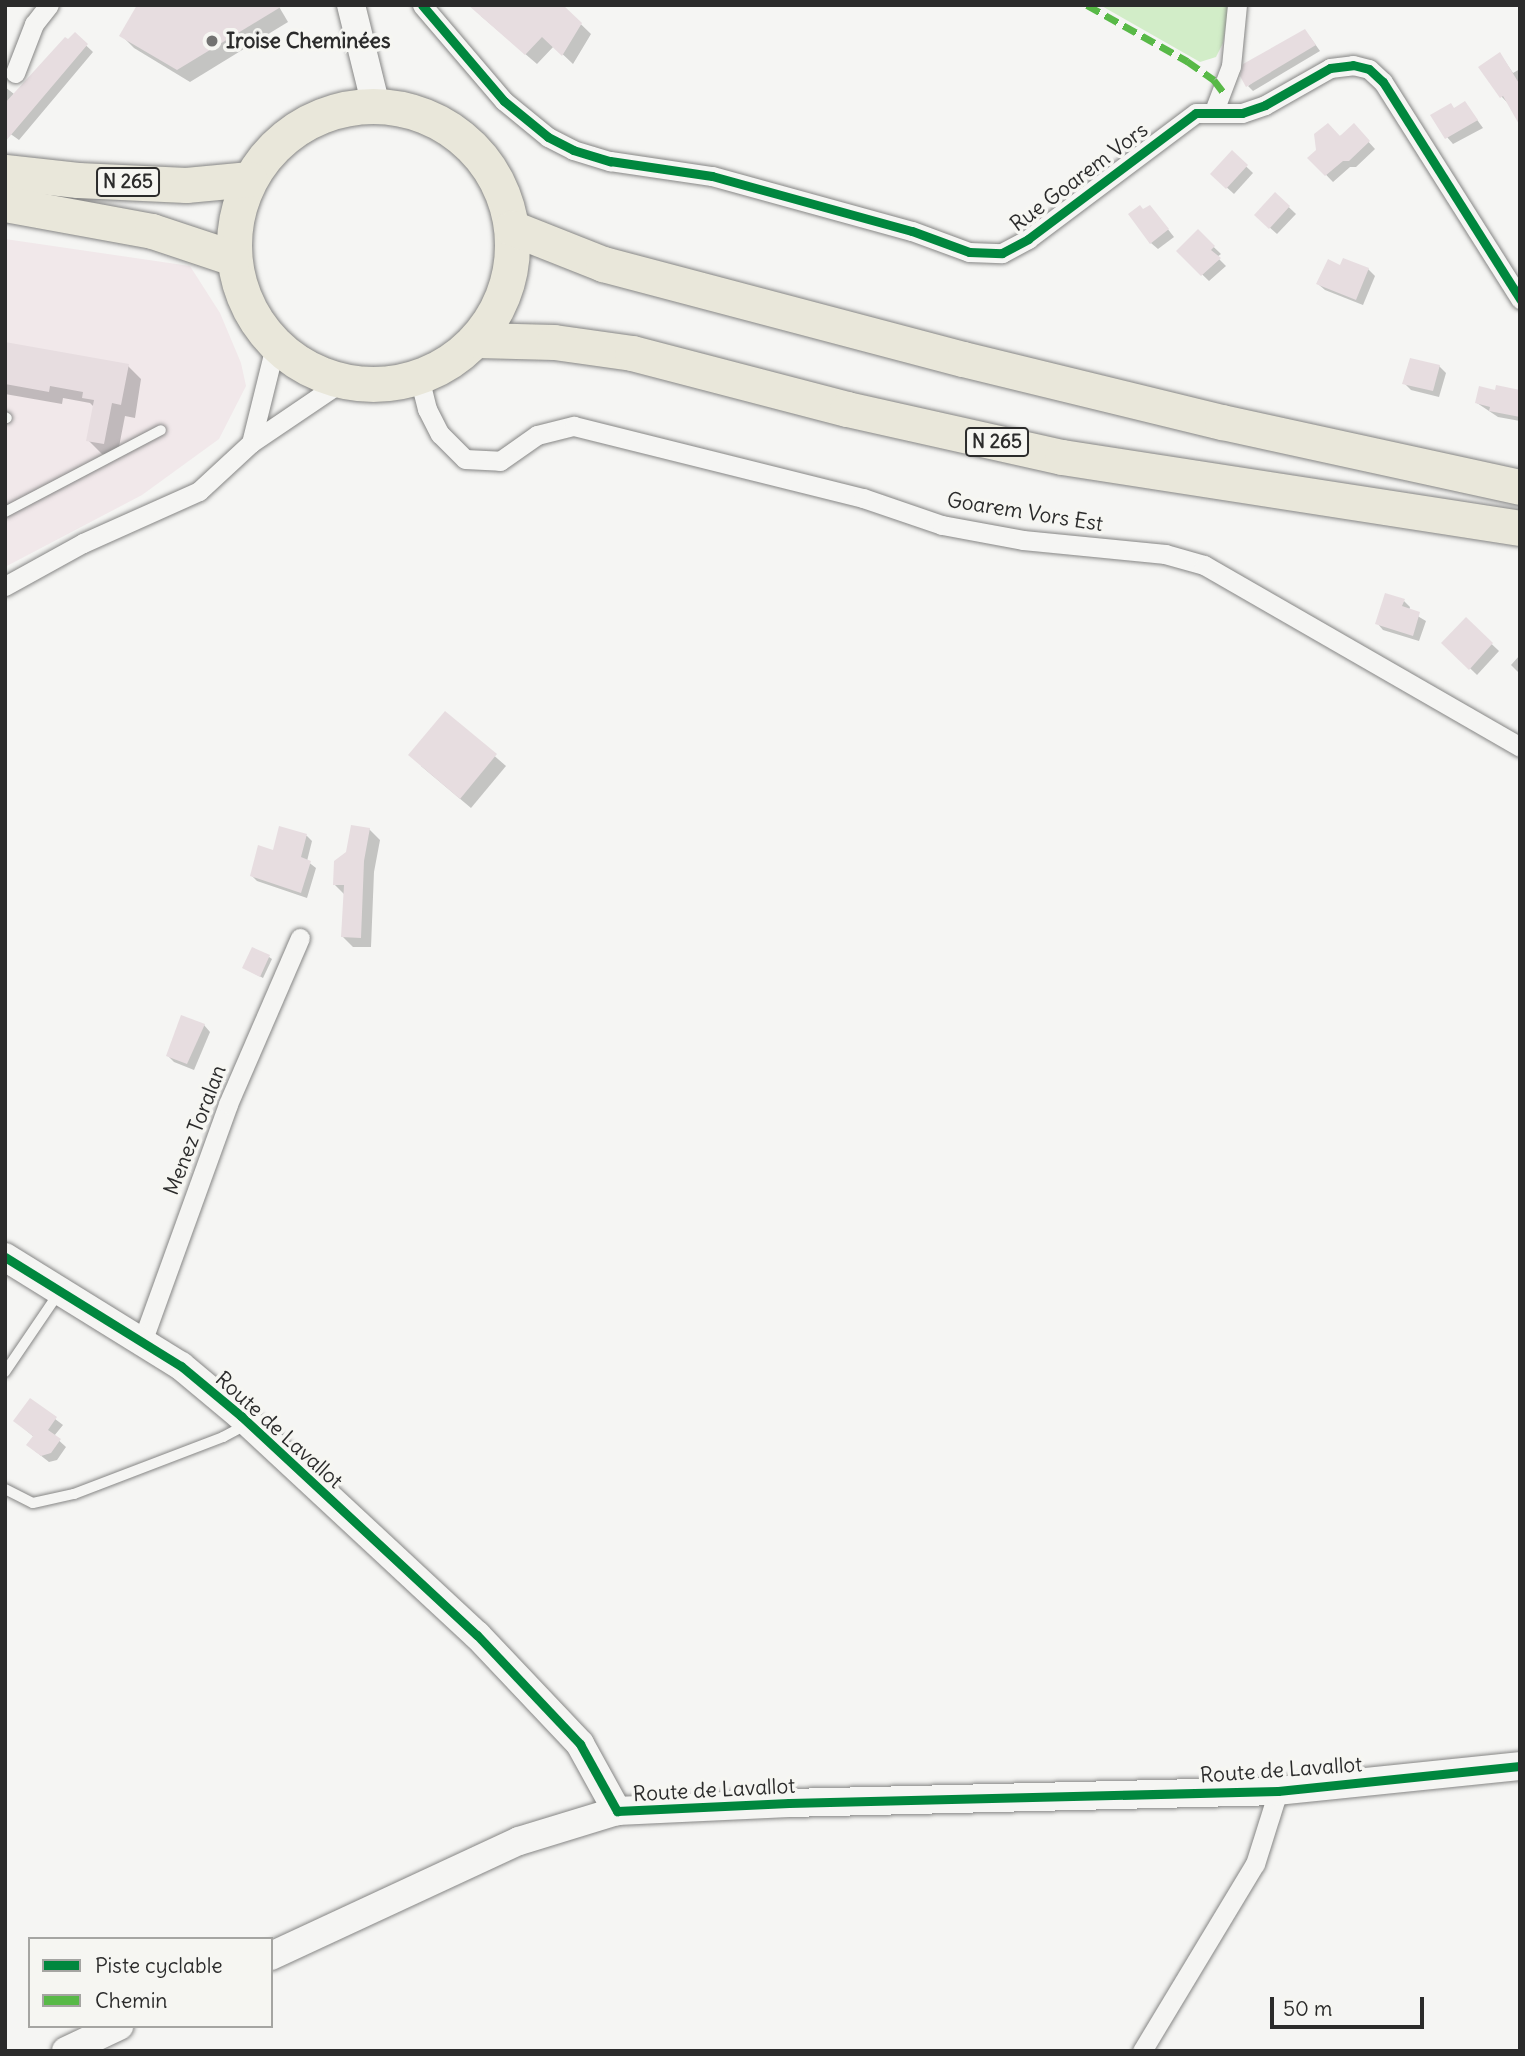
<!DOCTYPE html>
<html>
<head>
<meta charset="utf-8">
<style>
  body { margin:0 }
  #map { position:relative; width:1525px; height:2056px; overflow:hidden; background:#f5f5f3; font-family:Delius,sans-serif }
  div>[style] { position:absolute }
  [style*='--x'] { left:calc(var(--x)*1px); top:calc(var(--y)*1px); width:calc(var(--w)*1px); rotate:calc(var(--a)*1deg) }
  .built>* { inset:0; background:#f1e8ea }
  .green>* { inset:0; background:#d2edc8 }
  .shadow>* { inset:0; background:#0003 }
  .building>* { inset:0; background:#e7dde0 }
  .roads { filter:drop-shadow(0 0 2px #868685) drop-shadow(0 0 2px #868685) }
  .lane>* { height:10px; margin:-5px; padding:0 5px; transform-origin:5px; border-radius:5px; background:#f5f5f3 }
  .street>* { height:19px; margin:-9.5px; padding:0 9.5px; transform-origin:9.5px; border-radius:9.5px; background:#f5f5f3 }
  .secondary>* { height:28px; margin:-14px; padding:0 14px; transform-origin:14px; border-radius:14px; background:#f5f5f3 }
  .highway>* { height:35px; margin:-17.5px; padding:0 17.5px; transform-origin:17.5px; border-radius:17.5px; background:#e9e7da }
  .highway>.ring { margin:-17.5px; padding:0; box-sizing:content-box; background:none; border:35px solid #e9e7da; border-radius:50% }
  .quiet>* { height:7px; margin-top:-3.5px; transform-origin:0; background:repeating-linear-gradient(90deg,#58b947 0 14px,transparent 0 21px) }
  .cycleway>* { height:9px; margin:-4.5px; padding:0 4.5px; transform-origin:4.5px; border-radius:4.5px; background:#00873e }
  .dots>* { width:19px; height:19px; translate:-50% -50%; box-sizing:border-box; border:4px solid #f6f6f2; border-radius:50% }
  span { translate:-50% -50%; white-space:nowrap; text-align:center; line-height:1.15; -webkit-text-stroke:7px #f6f6f2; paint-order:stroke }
  .shield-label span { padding:2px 5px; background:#f6f6f2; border:2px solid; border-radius:5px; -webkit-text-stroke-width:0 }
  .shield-label { font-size:19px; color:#2b2b2b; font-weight:700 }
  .poi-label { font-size:21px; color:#2b2b2b; font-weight:700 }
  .left { translate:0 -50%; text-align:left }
  .street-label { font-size:21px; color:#2b2b2b }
  .frame { position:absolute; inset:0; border:7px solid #2b2b2b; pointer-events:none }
  .legend { position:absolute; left:28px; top:1937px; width:245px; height:91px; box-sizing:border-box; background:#f6f6f2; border:2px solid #a5a5a2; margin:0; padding:9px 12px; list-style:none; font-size:21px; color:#2b2b2b }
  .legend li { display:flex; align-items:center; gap:14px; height:35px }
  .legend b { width:35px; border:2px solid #a5a5a2 }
  .scale { position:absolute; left:1270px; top:1997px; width:154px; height:32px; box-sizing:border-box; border:4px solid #2b2b2b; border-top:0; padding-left:9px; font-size:21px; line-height:24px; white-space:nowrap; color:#2b2b2b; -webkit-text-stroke:5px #f6f6f2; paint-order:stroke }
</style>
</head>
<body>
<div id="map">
  <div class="built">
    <div style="clip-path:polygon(5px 239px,190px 266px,220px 313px,241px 363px,246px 386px,219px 439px,142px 495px,5px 567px)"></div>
  </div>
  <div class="green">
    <div style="clip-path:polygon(1100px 5px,1229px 5px,1223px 43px,1216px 57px,1200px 62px)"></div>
  </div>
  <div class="shadow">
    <div style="clip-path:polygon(278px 5px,288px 22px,190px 82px,134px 48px,122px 36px)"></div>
    <div style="clip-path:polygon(561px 5px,591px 34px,573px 64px,554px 46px,537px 64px,481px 16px)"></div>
    <div style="clip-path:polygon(75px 35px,93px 52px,19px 140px,5px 130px,5px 87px,14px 94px)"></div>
    <div style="clip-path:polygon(1310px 37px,1320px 51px,1253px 91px,1248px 86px)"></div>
    <div style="clip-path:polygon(1500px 54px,1513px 73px,1520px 69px,1520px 116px,1501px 96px)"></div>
    <div style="clip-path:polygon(1465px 103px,1483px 128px,1453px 144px,1447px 137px,1455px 109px)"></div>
    <div style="clip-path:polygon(1354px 126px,1375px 149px,1356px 167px,1350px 167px,1333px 182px,1310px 158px)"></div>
    <div style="clip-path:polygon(1232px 153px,1253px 173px,1234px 194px,1212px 174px)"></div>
    <div style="clip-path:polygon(1275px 194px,1296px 214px,1277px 234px,1256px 215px)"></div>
    <div style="clip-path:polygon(1144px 211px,1156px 214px,1174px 237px,1158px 249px,1151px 243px)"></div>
    <div style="clip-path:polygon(1198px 232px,1221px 254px,1217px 257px,1226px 266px,1209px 281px,1178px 251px)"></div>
    <div style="clip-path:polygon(1368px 269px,1375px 276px,1363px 305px,1325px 290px,1318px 284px)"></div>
    <div style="clip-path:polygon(5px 343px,128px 366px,141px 379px,135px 418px,125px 416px,117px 457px,102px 454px,88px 440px,94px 407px,90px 403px,63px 398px,62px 404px,5px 394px)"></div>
    <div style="clip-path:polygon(1439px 366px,1446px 373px,1439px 397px,1411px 390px,1404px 383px)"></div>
    <div style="clip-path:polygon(1520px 392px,1520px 421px,1498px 417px,1477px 403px)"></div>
    <div style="clip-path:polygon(1404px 601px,1410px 607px,1409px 611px,1426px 621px,1419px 641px,1383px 630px,1377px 623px)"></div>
    <div style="clip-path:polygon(1466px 620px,1499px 651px,1477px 675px,1444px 643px)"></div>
    <div style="clip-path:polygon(1520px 655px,1520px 674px,1511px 665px)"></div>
    <div style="clip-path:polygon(445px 713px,506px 766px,471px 808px,421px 766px)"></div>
    <div style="clip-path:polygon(281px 829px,307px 836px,312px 841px,307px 861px,316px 868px,307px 898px,257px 881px,251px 875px,275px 852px)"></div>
    <div style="clip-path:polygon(369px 829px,380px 840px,374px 872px,371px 947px,353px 947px,343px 937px,345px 895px,334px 884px,348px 853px)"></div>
    <div style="clip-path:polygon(269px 957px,272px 959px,263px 978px,244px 968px)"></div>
    <div style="clip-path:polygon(204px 1025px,210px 1032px,194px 1070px,174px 1062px,168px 1056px)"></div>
    <div style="clip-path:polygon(30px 1400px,63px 1425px,54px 1436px,66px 1447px,57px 1460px,49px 1462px,35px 1451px,28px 1445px,34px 1437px,15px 1421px)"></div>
  </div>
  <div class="building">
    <div style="clip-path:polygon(137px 5px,284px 5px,177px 70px,119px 36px)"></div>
    <div style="clip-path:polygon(468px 5px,563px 5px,582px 23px,562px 56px,542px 37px,525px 55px)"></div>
    <div style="clip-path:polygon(1305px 29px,1316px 45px,1246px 87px,1240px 76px,1243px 64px)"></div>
    <div style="clip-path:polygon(75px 32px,88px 44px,5px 142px,5px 103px,65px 37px,68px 39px)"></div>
    <div style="clip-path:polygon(1500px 52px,1520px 85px,1520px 126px,1503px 96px,1500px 98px,1478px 67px)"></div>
    <div style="clip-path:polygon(1465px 101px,1478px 120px,1445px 139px,1430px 115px,1451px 103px,1454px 108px)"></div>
    <div style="clip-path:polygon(1328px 123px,1340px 136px,1354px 123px,1370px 141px,1349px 161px,1343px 161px,1325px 176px,1307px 158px,1316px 150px,1314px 134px)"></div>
    <div style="clip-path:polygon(1232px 150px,1248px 165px,1226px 189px,1210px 174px)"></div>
    <div style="clip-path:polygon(1275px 192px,1290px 206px,1269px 229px,1254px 215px)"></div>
    <div style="clip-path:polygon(1140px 205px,1143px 209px,1150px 205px,1169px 229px,1150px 244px,1128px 214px)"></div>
    <div style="clip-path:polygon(1198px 229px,1215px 246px,1211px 250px,1221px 258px,1201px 276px,1176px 251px)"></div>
    <div style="clip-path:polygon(1343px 258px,1369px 268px,1356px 300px,1316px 284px,1328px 259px,1340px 265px)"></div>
    <div style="clip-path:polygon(5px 342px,129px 364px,121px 405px,112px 403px,104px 444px,86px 441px,94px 400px,82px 398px,83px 392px,50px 386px,49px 392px,5px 384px)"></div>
    <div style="clip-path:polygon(1410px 358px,1440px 365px,1433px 391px,1402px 384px)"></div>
    <div style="clip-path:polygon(1496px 385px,1520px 390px,1520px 417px,1489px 411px,1490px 407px,1475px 403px,1479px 386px,1495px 390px)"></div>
    <div style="clip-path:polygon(1385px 593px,1405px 599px,1402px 606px,1420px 612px,1413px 636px,1375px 624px)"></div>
    <div style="clip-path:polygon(1466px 617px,1493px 643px,1469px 670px,1441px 643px)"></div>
    <div style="clip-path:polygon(445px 711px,497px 754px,460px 799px,408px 755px)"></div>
    <div style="clip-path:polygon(351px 825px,370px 828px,364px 861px,361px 938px,341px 937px,344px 885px,333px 885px,334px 861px,346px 852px)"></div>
    <div style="clip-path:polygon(279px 826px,307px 834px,301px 857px,311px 861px,301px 893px,250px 876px,258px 845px,273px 850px)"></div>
    <div style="clip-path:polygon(252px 947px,270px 955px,260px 977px,242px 968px)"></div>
    <div style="clip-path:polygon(181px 1015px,205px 1024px,187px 1064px,166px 1056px)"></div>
    <div style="clip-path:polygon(30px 1398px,57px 1417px,48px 1430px,61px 1439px,51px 1453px,41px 1456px,26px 1445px,33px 1436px,13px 1421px)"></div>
  </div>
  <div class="roads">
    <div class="lane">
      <div style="--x:5;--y:417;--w:2;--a:27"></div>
      <div style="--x:5;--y:512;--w:176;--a:-27.7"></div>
      <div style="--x:5;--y:1372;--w:94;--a:-55.8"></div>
      <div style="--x:5;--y:1489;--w:31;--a:27"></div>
      <div style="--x:33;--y:1503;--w:42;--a:-12.4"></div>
      <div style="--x:74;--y:1494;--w:160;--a:-20.9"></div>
      <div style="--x:223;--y:1437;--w:26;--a:-28"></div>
    </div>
    <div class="street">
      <div style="--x:422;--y:5;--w:126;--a:49.5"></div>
      <div style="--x:504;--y:101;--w:57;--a:39.3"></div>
      <div style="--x:548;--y:137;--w:28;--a:27"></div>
      <div style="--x:573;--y:150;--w:39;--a:17"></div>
      <div style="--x:610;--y:161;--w:103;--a:8.4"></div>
      <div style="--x:712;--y:176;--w:207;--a:15.4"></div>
      <div style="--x:912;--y:231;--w:61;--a:20.2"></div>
      <div style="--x:969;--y:252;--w:33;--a:2"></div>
      <div style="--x:1002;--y:253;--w:30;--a:-28"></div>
      <div style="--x:1028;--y:239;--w:210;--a:-36.9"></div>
      <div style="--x:1196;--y:113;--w:46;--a:0"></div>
      <div style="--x:1242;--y:113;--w:24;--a:-19"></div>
      <div style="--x:1265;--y:105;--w:75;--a:-29.6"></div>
      <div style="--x:1330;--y:68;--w:23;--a:-7"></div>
      <div style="--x:1353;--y:65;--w:16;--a:14"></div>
      <div style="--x:1369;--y:69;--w:19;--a:43"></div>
      <div style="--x:1383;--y:82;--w:257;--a:57.7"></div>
      <div style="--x:15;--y:73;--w:53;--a:-68.8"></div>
      <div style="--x:34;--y:24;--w:24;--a:-52"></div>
      <div style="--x:1214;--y:111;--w:48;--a:-69.3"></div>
      <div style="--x:1231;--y:66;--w:61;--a:-84.4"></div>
      <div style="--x:419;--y:377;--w:33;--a:76"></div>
      <div style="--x:427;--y:409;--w:28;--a:63"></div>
      <div style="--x:440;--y:434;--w:35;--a:45"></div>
      <div style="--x:465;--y:459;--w:35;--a:3"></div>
      <div style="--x:500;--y:461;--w:45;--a:-35.1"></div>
      <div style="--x:537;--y:435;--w:38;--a:-14"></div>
      <div style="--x:574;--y:426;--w:298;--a:14"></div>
      <div style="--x:863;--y:498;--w:83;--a:18.9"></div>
      <div style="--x:942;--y:525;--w:82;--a:10.5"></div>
      <div style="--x:1023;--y:540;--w:143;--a:5.6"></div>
      <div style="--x:1165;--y:554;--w:41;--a:15.8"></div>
      <div style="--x:1204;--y:565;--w:365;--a:29.9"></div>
      <div style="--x:251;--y:443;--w:100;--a:-76.1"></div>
      <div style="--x:5;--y:586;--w:89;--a:-28.9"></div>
      <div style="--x:83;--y:543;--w:127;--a:-24.1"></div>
      <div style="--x:199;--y:491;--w:71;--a:-42.7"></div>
      <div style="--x:251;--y:443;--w:109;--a:-34.1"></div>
      <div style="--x:142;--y:1342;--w:253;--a:-70.1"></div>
      <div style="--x:228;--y:1104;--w:181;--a:-66.6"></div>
      <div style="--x:1142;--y:2051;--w:218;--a:-58.9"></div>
      <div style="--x:1255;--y:1864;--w:77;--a:-72.5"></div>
    </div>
    <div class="secondary">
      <div style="--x:351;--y:5;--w:104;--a:76.1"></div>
      <div style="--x:5;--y:1257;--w:207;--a:31.8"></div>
      <div style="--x:181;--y:1366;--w:78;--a:39.8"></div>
      <div style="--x:241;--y:1416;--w:322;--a:42.9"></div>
      <div style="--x:477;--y:1635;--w:150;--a:46.6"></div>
      <div style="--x:580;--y:1744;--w:77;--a:61.1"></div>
      <div style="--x:271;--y:1956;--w:273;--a:-24.9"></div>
      <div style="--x:519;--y:1841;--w:102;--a:-17"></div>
      <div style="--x:617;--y:1811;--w:172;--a:-2.7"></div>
      <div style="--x:789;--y:1803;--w:489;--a:-1.4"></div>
      <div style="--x:1278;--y:1791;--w:243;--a:-5.9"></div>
      <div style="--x:66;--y:2051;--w:59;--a:-25.3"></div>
    </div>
    <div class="highway">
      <div class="ring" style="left:234px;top:106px;width:243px;height:243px"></div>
      <div style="--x:5;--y:172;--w:73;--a:6.3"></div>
      <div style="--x:78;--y:180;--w:108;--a:2.7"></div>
      <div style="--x:186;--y:185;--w:64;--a:-5.4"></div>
      <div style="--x:5;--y:204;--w:149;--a:10.4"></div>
      <div style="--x:152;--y:231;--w:85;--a:18.4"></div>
      <div style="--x:512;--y:228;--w:98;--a:21.6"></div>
      <div style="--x:603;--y:264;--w:372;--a:14.8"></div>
      <div style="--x:963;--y:359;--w:267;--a:13.7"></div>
      <div style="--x:1222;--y:422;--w:305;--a:12.3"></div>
      <div style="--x:478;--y:340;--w:76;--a:1.5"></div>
      <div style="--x:554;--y:342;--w:79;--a:8"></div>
      <div style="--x:632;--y:353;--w:222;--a:14.6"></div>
      <div style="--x:847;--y:409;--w:220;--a:12.6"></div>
      <div style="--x:1062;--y:457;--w:463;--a:8.8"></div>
    </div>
  </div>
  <div class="quiet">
    <div style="--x:1087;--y:5;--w:115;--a:29.2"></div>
    <div style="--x:1187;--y:61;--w:33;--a:35"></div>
    <div style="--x:1214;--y:80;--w:15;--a:53"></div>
  </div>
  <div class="cycleway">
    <div style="--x:422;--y:5;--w:126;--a:49.5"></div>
    <div style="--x:504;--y:101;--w:57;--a:39.3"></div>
    <div style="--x:548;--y:137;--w:28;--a:27"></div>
    <div style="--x:573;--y:150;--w:39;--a:17"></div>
    <div style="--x:610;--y:161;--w:103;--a:8.4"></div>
    <div style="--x:712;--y:176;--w:207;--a:15.4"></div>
    <div style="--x:912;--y:231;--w:61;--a:20.2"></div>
    <div style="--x:969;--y:252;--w:33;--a:2"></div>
    <div style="--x:1002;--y:253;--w:30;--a:-28"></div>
    <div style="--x:1028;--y:239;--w:210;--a:-36.9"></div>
    <div style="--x:1196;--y:113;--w:46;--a:0"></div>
    <div style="--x:1242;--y:113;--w:24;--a:-19"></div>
    <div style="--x:1265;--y:105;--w:75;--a:-29.6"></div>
    <div style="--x:1330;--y:68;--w:23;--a:-7"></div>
    <div style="--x:1353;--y:65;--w:16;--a:14"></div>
    <div style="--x:1369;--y:69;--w:19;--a:43"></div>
    <div style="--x:1383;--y:82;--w:257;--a:57.7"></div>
    <div style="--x:5;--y:1257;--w:207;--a:31.8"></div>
    <div style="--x:181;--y:1366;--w:78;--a:39.8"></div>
    <div style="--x:241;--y:1416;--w:322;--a:42.9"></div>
    <div style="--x:477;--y:1635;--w:150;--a:46.6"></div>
    <div style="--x:580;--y:1744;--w:77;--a:61.1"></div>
    <div style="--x:617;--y:1811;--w:172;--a:-2.7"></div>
    <div style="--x:789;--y:1803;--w:489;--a:-1.4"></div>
    <div style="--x:1278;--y:1791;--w:243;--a:-5.9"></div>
  </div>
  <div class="dots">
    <div style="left:212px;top:41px;background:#727271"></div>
  </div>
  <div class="shield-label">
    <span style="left:128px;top:182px">N 265</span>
    <span style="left:997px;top:442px">N 265</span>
  </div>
  <div class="poi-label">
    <span class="left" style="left:226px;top:41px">Iroise Cheminées</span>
  </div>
  <div class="street-label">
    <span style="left:1079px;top:177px;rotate:-37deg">Rue Goarem Vors</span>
    <span style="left:1025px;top:512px;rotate:9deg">Goarem Vors Est</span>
    <span style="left:195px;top:1130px;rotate:-69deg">Menez Toralan</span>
    <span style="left:279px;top:1430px;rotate:42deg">Route de Lavallot</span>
    <span style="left:1281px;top:1770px;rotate:-4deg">Route de Lavallot</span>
    <span style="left:714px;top:1790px;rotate:-3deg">Route de Lavallot</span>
  </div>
  <div class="frame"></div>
  <ul class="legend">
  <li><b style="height:9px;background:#00873e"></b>Piste cyclable</li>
  <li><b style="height:9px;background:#58b947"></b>Chemin</li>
  </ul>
  <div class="scale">50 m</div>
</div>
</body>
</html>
